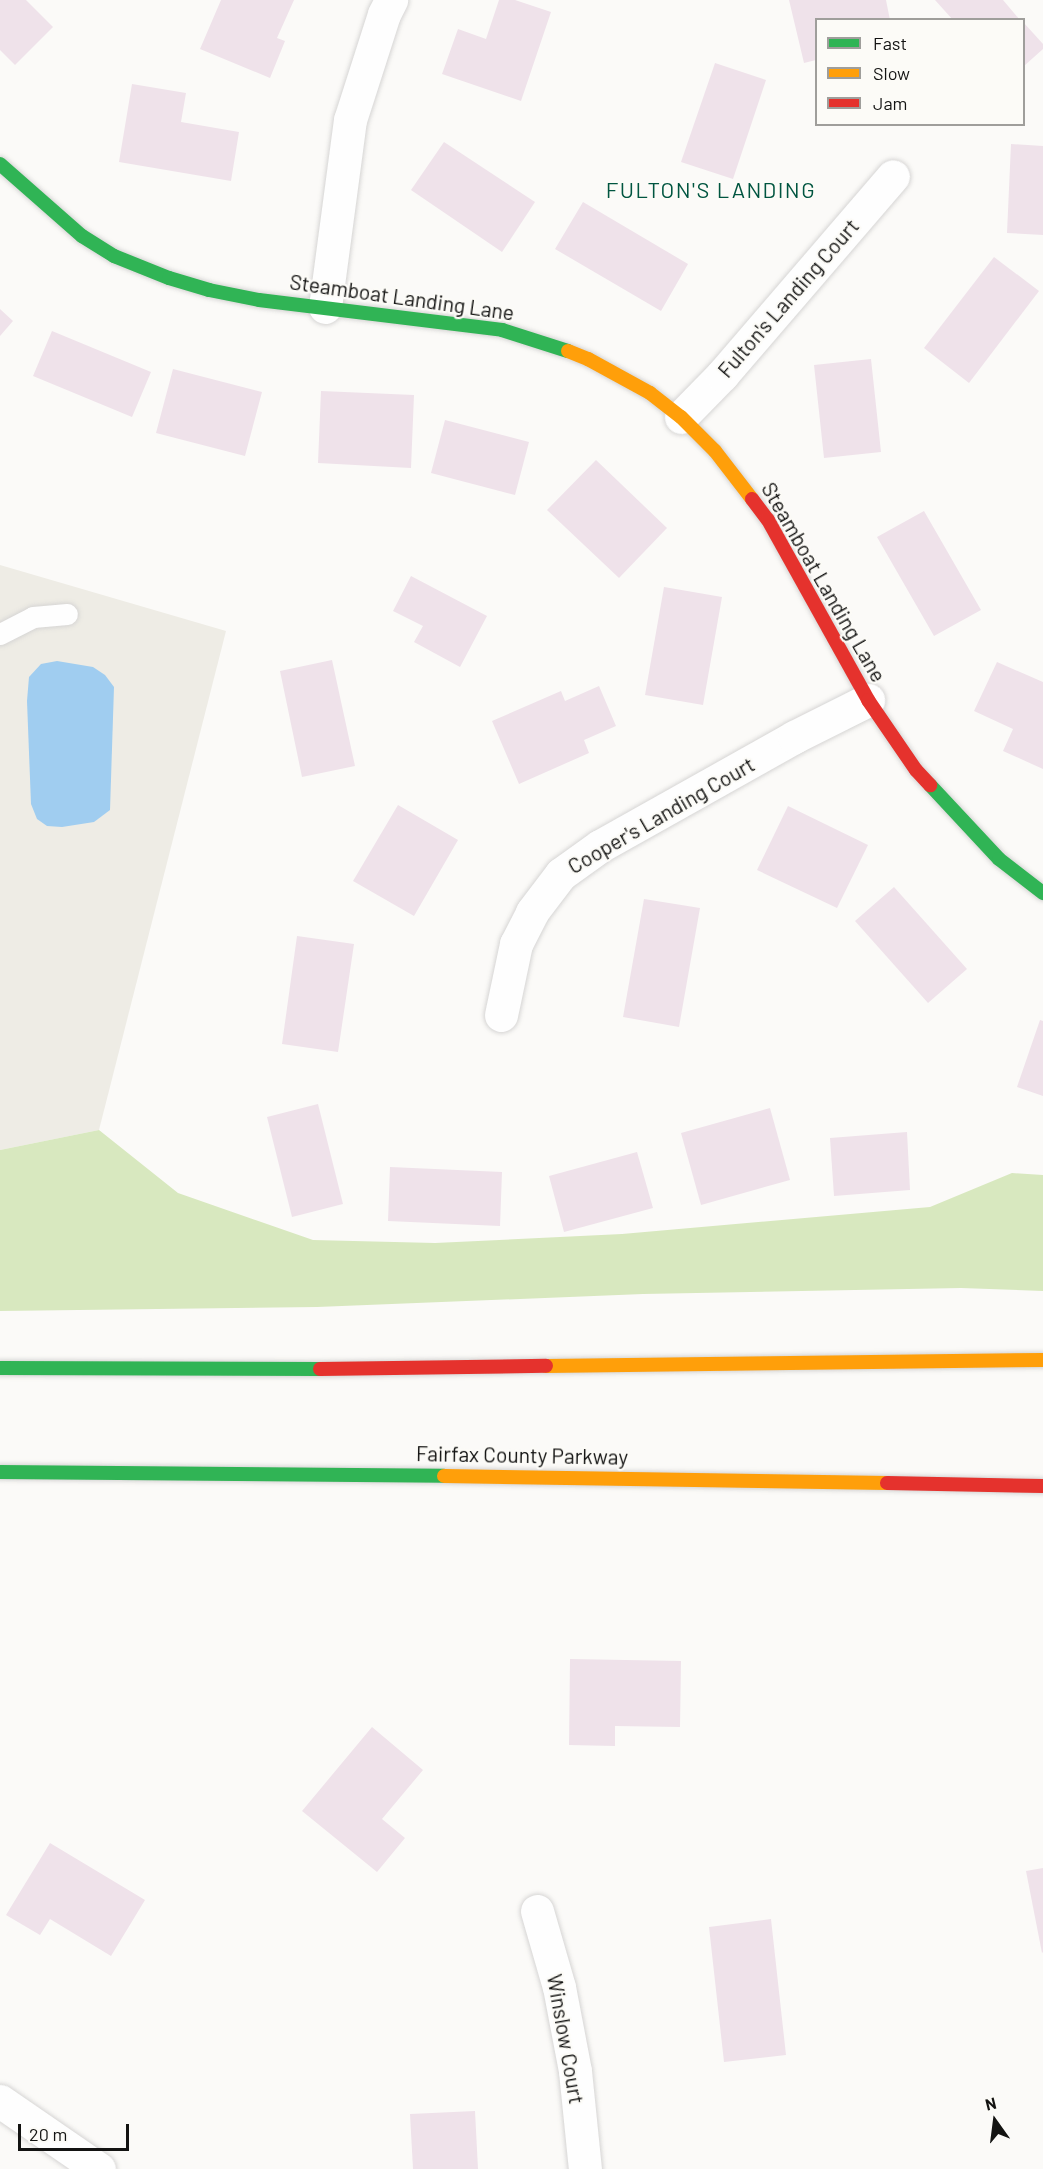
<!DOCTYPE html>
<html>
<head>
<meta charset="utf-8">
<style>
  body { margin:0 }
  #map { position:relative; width:1043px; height:2169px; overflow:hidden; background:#fbfaf8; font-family:Barlow,sans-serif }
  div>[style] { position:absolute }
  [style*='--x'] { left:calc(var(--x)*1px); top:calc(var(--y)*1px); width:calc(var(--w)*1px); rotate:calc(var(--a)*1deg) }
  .built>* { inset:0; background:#eeece5 }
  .forest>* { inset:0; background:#d8e8bf }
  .water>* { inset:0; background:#a0cdf0 }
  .building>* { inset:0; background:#efe2ea }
  .roads { filter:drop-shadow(0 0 2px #d6d5d4) drop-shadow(0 0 2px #d6d5d4) }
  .lane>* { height:21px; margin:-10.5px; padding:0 10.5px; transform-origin:10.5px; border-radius:10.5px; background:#fefefe }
  .street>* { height:33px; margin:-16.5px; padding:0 16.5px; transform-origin:16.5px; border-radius:16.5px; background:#fefefe }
  .fast>* { height:14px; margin:-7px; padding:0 7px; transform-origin:7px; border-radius:7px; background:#30b455 }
  .slow>* { height:14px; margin:-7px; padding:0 7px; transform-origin:7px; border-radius:7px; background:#ff9f0a }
  .jam>* { height:14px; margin:-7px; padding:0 7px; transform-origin:7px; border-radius:7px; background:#e5322d }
  span { translate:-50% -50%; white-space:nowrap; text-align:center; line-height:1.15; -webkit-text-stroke:4.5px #fcfbf7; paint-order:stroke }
  .street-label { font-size:21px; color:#131312 }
  .neighbourhood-label { font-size:22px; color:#005540; letter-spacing:1.5px }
  .legend { position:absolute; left:815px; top:18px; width:210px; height:108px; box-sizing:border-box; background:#fcfbf7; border:2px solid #9f9e9b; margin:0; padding:8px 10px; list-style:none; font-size:18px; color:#131312 }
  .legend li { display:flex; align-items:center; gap:12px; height:30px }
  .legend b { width:30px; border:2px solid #9f9e9b }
  .north { position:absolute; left:965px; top:2091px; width:60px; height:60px; -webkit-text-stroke:4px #fcfbf7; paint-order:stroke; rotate:346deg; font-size:16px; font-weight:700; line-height:24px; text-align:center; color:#131312 }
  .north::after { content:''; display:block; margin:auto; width:21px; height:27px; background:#131312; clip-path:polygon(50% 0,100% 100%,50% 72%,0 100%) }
  .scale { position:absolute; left:18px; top:2124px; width:111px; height:27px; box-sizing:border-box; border:3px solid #131312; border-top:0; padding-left:8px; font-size:18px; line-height:21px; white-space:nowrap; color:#131312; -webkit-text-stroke:4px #fcfbf7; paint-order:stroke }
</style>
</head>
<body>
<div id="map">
  <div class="built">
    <div style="clip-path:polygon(0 565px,226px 631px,99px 1130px,0 1150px)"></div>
  </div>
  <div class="forest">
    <div style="clip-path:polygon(99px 1130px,178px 1193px,313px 1240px,435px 1243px,622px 1234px,930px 1207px,1012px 1173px,1043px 1175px,1043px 1291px,961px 1288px,643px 1294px,317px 1307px,0 1311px,0 1150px)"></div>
  </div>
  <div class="water">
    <div style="clip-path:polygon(57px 661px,93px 667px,105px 675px,114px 687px,110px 810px,94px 822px,62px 827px,47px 826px,37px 819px,31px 804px,27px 701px,29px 677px,41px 664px)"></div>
  </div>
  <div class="building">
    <div style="clip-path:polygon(0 0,26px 0,53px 27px,15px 65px,0 50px)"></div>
    <div style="clip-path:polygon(221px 0,294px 0,277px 38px,285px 41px,270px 78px,200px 49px)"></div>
    <div style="clip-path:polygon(499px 0,515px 0,551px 12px,521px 101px,442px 74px,458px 29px,486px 39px)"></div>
    <div style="clip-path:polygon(789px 0,886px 0,890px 20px,816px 20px,816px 60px,804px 63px)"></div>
    <div style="clip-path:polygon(935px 0,1003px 0,1020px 20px,953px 20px)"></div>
    <div style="clip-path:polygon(1024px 23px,1043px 44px,1043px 49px,1024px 66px)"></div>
    <div style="clip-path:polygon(715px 63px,766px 80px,733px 179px,681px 162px)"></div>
    <div style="clip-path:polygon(132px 84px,186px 93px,181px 122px,239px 132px,231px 181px,119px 162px)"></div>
    <div style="clip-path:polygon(444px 142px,535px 202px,502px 252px,411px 190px)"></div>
    <div style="clip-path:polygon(1011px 144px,1043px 146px,1043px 235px,1007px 233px)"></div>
    <div style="clip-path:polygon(583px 202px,688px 264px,661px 311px,555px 249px)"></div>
    <div style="clip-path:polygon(994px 257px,1039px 291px,969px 383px,924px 348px)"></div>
    <div style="clip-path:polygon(0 309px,13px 321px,0 336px)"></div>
    <div style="clip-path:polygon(52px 331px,151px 372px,132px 417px,33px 376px)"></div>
    <div style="clip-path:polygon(871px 359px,881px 452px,824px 458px,814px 365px)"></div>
    <div style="clip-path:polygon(173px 369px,262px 392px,245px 456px,156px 433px)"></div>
    <div style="clip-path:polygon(321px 391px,414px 395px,411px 468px,318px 463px)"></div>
    <div style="clip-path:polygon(445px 420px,529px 442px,515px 495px,431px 473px)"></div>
    <div style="clip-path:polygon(596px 460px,667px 528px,619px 578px,547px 510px)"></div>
    <div style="clip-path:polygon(924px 511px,981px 610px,934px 636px,877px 537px)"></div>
    <div style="clip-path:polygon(411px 576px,487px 616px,460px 667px,414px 642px,423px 626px,393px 611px)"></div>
    <div style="clip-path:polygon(664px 587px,722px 597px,703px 705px,645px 695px)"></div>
    <div style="clip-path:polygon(332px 660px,355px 766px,302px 777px,280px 671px)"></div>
    <div style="clip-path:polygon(997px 662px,1043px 682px,1043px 769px,1003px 751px,1013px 729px,974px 711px)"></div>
    <div style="clip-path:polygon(599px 686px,616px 726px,584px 740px,589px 753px,519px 784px,492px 721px,561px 691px,565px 701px)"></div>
    <div style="clip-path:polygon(398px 805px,458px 840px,414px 916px,353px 881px)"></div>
    <div style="clip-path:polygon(788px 806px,868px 845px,837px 908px,757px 870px)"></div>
    <div style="clip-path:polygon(894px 887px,967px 969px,928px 1003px,855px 921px)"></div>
    <div style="clip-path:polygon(644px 899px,700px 908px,679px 1027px,623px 1017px)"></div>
    <div style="clip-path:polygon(297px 936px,354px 944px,338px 1052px,282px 1044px)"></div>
    <div style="clip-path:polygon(1040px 1020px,1043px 1021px,1043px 1096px,1017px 1087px)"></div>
    <div style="clip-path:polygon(318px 1104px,343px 1204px,292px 1217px,267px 1117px)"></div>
    <div style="clip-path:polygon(770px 1108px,790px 1180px,701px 1205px,681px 1133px)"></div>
    <div style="clip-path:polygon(907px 1132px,910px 1190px,834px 1196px,830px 1138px)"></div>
    <div style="clip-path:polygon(637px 1152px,653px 1208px,564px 1232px,549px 1176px)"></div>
    <div style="clip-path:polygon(390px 1167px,502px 1172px,500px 1226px,388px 1221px)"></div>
    <div style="clip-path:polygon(570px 1659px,681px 1661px,680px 1727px,615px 1726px,615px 1746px,569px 1745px)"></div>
    <div style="clip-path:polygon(372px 1727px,423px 1770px,382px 1819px,405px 1838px,377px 1872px,302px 1811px)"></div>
    <div style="clip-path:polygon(50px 1843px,145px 1900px,111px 1956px,50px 1919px,40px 1935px,6px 1915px)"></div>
    <div style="clip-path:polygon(1043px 1868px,1043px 1952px,1042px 1953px,1026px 1871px)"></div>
    <div style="clip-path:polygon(771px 1919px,786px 2055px,724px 2062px,709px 1927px)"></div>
    <div style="clip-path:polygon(475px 2111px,478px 2169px,413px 2169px,410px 2114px)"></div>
  </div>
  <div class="roads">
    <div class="lane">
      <div style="--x:0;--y:634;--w:37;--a:-27"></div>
      <div style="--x:33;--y:617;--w:34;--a:-5"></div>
    </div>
    <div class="street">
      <div style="--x:325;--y:307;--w:189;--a:-82.4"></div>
      <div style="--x:350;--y:120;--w:111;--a:-72.2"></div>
      <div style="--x:384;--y:14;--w:16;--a:-63"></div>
      <div style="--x:681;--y:417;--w:59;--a:-45.7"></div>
      <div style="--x:722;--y:375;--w:262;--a:-49.3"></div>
      <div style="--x:501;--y:1015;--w:73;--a:-78.1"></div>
      <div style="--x:516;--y:944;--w:36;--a:-63"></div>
      <div style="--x:532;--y:912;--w:48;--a:-52.7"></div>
      <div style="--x:561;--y:874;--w:48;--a:-35.7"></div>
      <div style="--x:600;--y:846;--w:223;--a:-29.3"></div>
      <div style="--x:794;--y:737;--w:83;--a:-26.6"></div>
      <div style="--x:537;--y:1911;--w:79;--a:73.9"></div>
      <div style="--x:559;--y:1987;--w:86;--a:79.2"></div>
      <div style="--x:575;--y:2071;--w:99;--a:84.2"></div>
      <div style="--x:0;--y:2101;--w:120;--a:34.5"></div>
    </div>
    <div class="fast">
      <div style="--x:0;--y:164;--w:109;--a:41.3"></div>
      <div style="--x:82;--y:236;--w:38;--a:32"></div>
      <div style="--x:114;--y:256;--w:59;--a:21.8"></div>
      <div style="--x:169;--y:278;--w:42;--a:16.7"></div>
      <div style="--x:209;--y:290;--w:51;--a:11.3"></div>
      <div style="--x:259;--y:300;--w:245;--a:7"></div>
      <div style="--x:502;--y:330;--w:69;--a:17.7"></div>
      <div style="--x:930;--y:785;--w:101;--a:47"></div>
      <div style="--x:999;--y:859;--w:56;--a:37.7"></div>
      <div style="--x:0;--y:1368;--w:320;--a:0.2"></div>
      <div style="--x:0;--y:1472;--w:444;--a:0.5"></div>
    </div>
    <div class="slow">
      <div style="--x:568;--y:351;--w:22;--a:22"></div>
      <div style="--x:588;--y:359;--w:71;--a:28.7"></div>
      <div style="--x:650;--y:393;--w:39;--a:38"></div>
      <div style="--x:681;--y:417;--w:48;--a:45"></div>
      <div style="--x:715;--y:451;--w:61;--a:52.4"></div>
      <div style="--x:546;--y:1366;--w:497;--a:-0.7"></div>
      <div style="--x:444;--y:1476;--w:443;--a:0.9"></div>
    </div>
    <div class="jam">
      <div style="--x:752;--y:499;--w:26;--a:53"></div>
      <div style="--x:768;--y:520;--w:206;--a:60.9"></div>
      <div style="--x:868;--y:700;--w:85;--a:55.6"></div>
      <div style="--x:916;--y:770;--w:21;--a:47"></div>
      <div style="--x:320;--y:1369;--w:226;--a:-0.8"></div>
      <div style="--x:887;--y:1483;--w:156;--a:1.1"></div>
    </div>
  </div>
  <div class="street-label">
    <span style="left:402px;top:297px;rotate:8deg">Steamboat Landing Lane</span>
    <span style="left:788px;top:298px;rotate:-49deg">Fulton's Landing Court</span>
    <span style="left:824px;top:582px;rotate:60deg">Steamboat Landing Lane</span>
    <span style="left:661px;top:815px;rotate:-30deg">Cooper's Landing Court</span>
    <span style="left:522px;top:1455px;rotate:1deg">Fairfax County Parkway</span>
    <span style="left:566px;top:2039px;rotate:80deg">Winslow Court</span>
  </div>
  <div class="neighbourhood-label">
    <span style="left:711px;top:190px">FULTON'S LANDING</span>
  </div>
  <ul class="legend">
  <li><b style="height:8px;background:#30b455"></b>Fast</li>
  <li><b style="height:8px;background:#ff9f0a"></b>Slow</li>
  <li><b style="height:8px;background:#e5322d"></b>Jam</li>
  </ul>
  <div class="north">N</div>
  <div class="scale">20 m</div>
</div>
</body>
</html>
